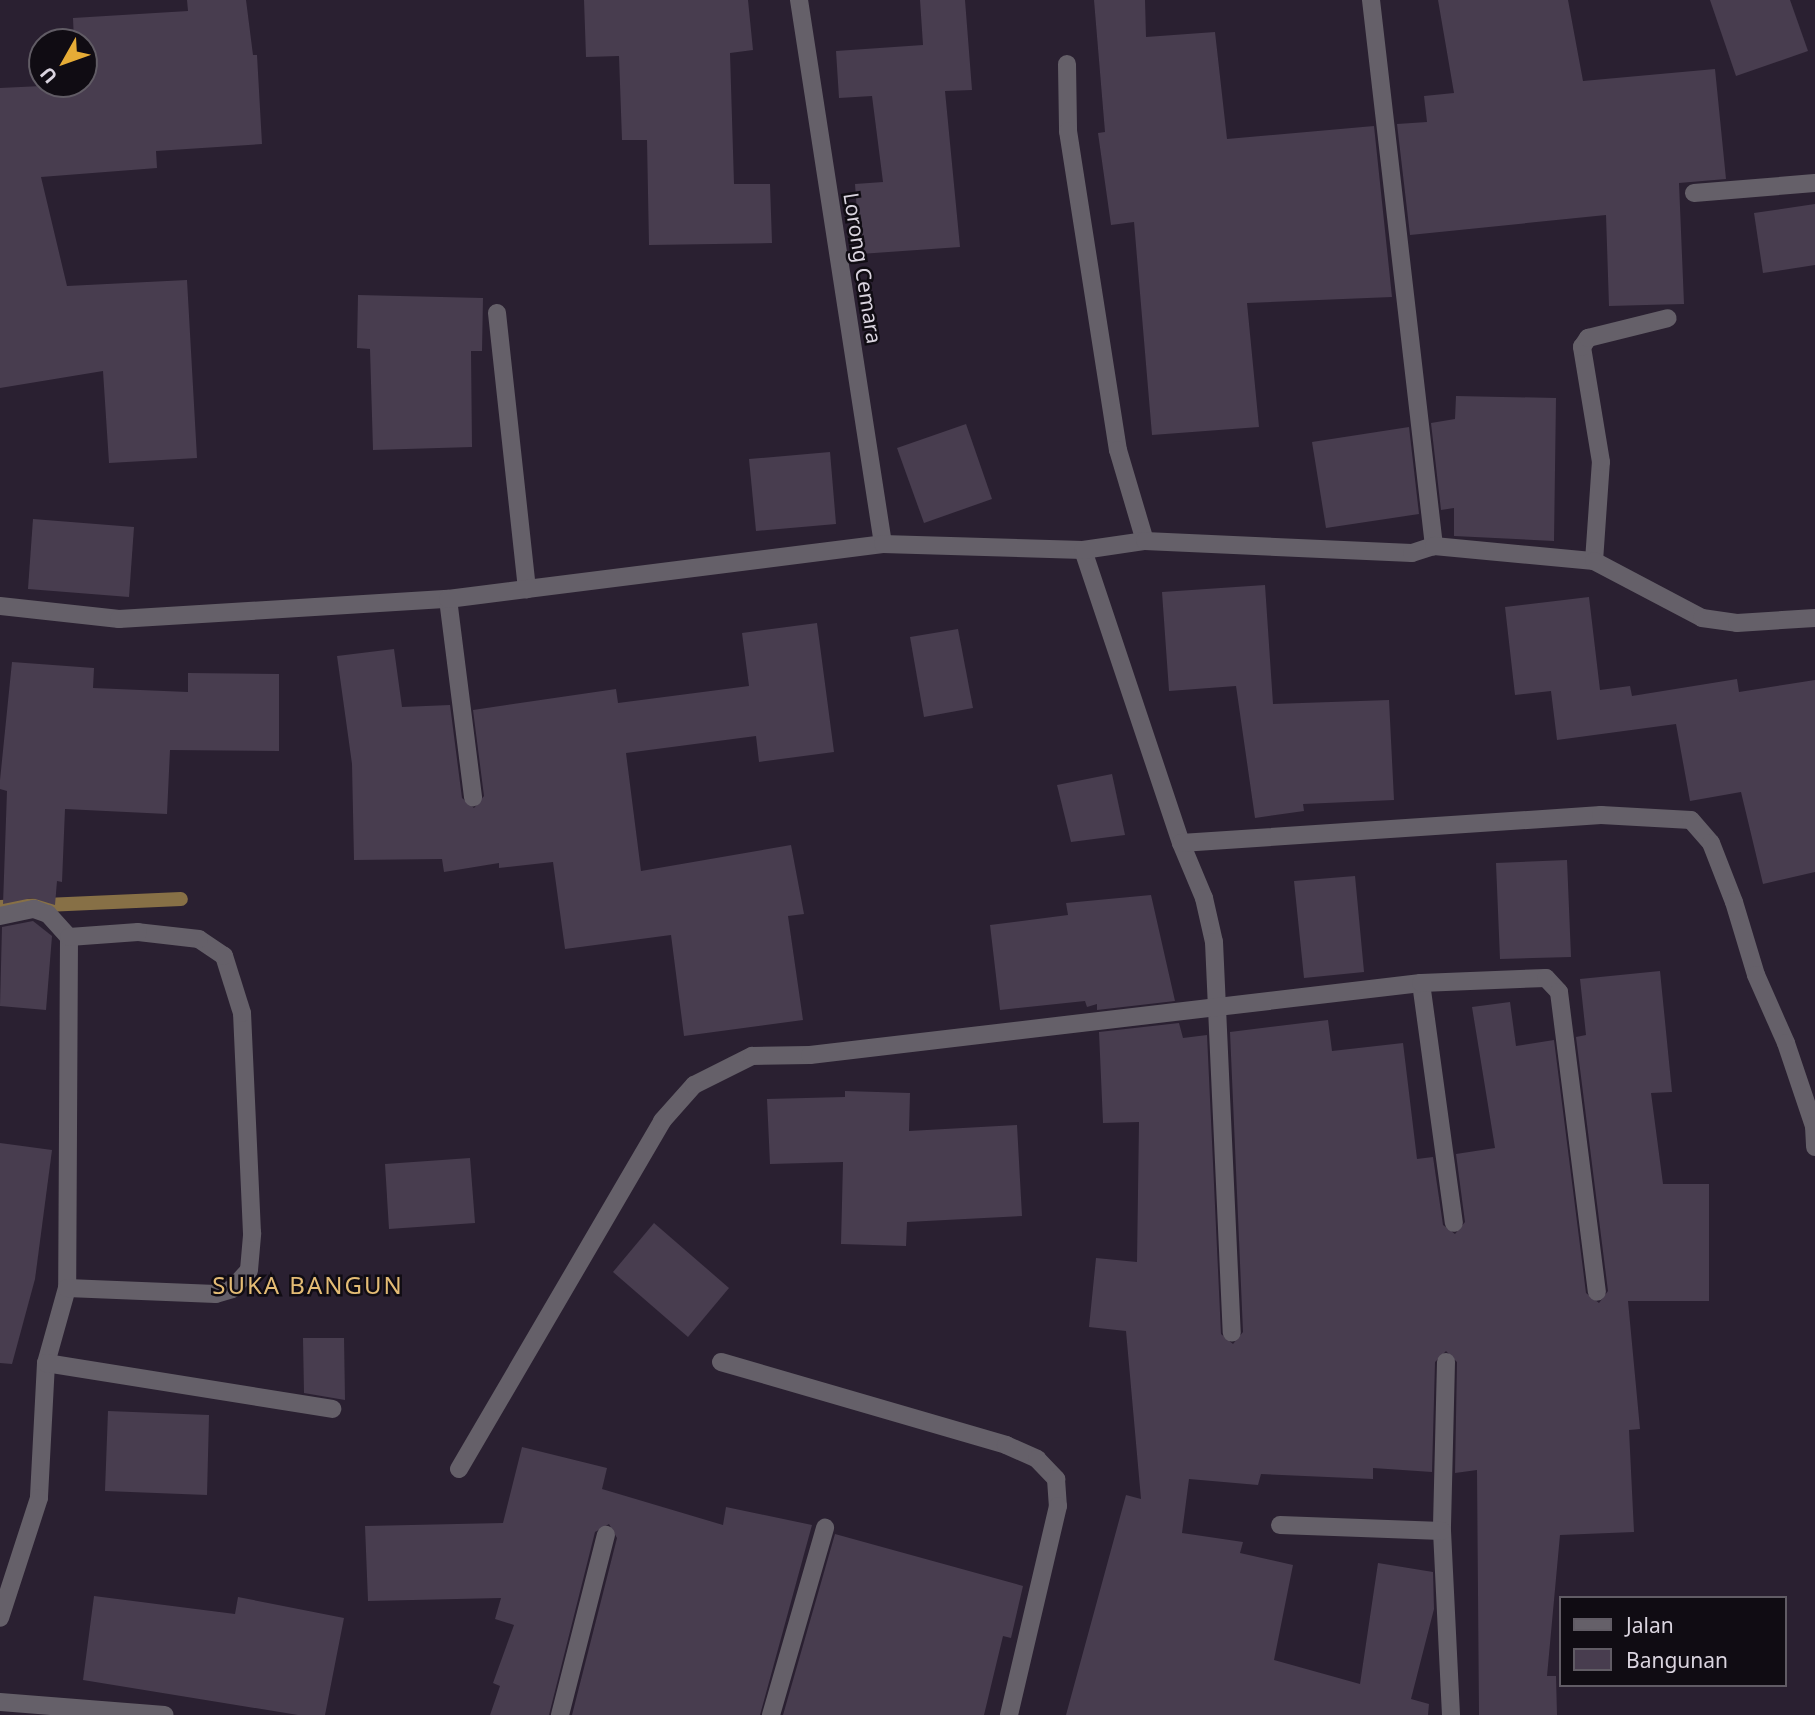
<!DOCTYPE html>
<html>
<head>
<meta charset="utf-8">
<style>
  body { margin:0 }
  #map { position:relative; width:1815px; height:1715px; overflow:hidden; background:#2a2031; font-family:"Noto Sans",sans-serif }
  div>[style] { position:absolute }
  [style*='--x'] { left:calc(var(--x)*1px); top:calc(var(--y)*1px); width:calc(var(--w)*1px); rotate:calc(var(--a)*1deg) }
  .stream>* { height:14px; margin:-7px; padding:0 7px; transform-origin:7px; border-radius:7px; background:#877046 }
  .building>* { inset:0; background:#483d4f }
  .street>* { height:18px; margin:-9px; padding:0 9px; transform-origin:9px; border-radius:9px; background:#656069 }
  span { translate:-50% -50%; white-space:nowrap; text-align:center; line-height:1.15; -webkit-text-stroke:5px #100c13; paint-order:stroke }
  .street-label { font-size:21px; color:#dad4df }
  .quarter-label { font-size:24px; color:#e4bc75; letter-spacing:2px }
  .legend { position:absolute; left:1559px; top:1596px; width:228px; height:91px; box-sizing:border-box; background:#100c13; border:2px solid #615c65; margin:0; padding:9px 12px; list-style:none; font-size:21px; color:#dad4df }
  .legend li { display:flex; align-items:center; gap:14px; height:35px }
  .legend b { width:35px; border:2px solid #615c65 }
  .north { position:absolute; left:28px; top:28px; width:70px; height:70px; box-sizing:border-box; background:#100c13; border:2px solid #615c65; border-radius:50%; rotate:230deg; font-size:19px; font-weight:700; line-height:28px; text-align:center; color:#dad4df }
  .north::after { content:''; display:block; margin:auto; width:24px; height:32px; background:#e6ac36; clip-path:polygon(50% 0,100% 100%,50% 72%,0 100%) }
</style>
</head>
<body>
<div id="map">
  <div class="stream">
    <div style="--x:0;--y:907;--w:181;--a:-2.5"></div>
  </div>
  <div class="building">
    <div style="clip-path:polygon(187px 0,246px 0,253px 55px,257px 55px,262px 144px,156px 151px,157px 168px,41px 177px,67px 286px,187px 280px,197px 458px,109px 463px,103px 371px,0 388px,0 88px,84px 84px,84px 42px,74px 42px,73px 18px,188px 11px)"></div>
    <div style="clip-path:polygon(584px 0,748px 0,753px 50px,730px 53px,734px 184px,770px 184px,772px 243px,649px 245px,647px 140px,622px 140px,619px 56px,586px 57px)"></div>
    <div style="clip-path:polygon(920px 0,965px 0,972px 90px,945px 91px,960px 247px,860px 254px,855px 184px,883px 182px,872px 96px,839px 98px,836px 51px,923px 45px)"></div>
    <div style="clip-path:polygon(1094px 0,1145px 0,1146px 37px,1215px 32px,1227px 139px,1374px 126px,1392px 297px,1247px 303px,1259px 427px,1152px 435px,1134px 222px,1111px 225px,1098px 133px,1105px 132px)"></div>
    <div style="clip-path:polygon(1438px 0,1568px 0,1583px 81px,1715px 69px,1726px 179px,1679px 183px,1684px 304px,1609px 306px,1606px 215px,1410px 235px,1397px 124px,1427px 122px,1424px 96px,1454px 93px)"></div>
    <div style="clip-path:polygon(1710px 0,1790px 0,1808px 51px,1736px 76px)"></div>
    <div style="clip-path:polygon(1815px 204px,1815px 265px,1763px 273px,1754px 213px)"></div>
    <div style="clip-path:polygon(358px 295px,483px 298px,482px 351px,471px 351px,472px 447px,373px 450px,370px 349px,357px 348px)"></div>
    <div style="clip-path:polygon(1456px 396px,1556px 398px,1554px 541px,1454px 536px,1454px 508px,1441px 510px,1431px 423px,1455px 419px)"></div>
    <div style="clip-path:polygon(966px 424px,992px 499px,924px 523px,897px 448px)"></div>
    <div style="clip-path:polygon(1409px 427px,1419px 514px,1326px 528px,1312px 442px)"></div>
    <div style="clip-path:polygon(830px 452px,836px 524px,756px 531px,749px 459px)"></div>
    <div style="clip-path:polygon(33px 519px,134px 527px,129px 597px,28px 589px)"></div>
    <div style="clip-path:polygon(1265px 585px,1273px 704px,1389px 700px,1394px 800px,1303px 804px,1304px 811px,1255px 818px,1236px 686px,1169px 691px,1162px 592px)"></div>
    <div style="clip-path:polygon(1589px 597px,1600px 690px,1630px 686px,1632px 696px,1737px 679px,1739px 692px,1815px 680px,1815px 872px,1763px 884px,1741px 792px,1690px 801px,1676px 724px,1557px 740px,1551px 691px,1515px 695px,1505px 607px)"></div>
    <div style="clip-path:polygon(817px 623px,834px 752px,759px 762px,756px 736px,626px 753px,641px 871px,791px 845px,804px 914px,788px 916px,803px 1020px,684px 1036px,671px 935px,565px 949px,553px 862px,499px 868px,499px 863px,444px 872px,442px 859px,354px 860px,352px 764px,337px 656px,394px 649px,402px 707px,450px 705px,462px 798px,474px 808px,484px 796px,473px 710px,616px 689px,618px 703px,749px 686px,742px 633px)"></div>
    <div style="clip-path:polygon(958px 629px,973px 708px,924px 717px,910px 637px)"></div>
    <div style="clip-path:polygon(12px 662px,94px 668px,93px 688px,188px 692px,188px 673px,279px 674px,279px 751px,170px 750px,167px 814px,65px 809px,62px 882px,57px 881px,55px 905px,32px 898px,3px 904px,7px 791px,0 789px,0 780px)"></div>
    <div style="clip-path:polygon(1112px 774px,1125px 835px,1071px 842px,1057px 785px)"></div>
    <div style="clip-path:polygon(1567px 860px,1571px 957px,1500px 959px,1496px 863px)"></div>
    <div style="clip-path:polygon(1355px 876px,1364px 972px,1304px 978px,1294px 881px)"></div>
    <div style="clip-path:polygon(1151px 895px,1175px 1001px,1097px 1010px,1097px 1004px,1087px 1007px,1085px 1001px,1000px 1010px,990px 925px,1068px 915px,1066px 903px)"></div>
    <div style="clip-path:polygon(33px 921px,52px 936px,46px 1010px,0 1006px,2px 927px)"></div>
    <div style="clip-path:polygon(1660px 971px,1672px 1092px,1651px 1093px,1663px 1184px,1709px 1184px,1709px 1301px,1628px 1301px,1640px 1429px,1629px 1430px,1634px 1532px,1560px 1535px,1547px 1676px,1556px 1676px,1557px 1715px,1479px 1715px,1477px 1470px,1455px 1473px,1457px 1362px,1446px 1351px,1435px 1362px,1432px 1472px,1373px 1468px,1373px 1479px,1261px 1474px,1258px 1485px,1189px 1479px,1182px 1533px,1243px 1542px,1240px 1553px,1293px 1565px,1274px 1660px,1360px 1684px,1378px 1563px,1433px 1572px,1434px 1609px,1411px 1699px,1429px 1704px,1428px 1715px,1066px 1715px,1126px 1495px,1141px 1499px,1126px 1331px,1089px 1327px,1096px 1258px,1137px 1262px,1139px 1122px,1103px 1123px,1099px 1032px,1179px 1023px,1183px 1038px,1207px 1035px,1221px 1334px,1233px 1344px,1243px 1332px,1230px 1032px,1328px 1020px,1332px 1051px,1403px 1043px,1417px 1159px,1433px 1157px,1443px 1225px,1455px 1234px,1465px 1222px,1456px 1154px,1495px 1148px,1472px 1007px,1510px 1002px,1516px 1046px,1554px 1040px,1586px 1293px,1599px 1303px,1608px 1291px,1576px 1037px,1586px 1035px,1580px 979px)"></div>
    <div style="clip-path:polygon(845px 1091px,910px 1093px,909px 1131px,1017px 1125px,1022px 1216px,907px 1222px,906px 1246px,841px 1244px,843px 1162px,770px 1164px,767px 1099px,845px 1097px)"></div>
    <div style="clip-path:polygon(0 1143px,52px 1150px,35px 1279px,12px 1364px,0 1363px)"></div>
    <div style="clip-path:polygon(470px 1158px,475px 1223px,389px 1229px,385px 1164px)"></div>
    <div style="clip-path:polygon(654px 1223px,729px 1288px,688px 1337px,613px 1272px)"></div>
    <div style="clip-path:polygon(303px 1338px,344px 1338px,345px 1400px,304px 1393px)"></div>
    <div style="clip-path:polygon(108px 1411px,209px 1415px,207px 1495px,105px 1491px)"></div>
    <div style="clip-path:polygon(522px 1447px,607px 1468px,602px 1489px,723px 1525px,726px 1507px,812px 1525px,760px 1715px,572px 1715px,617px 1538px,609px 1524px,595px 1532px,549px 1715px,490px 1715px,500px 1686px,493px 1683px,514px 1625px,495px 1619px,501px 1598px,368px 1601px,365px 1526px,503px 1523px)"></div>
    <div style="clip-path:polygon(835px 1534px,1023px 1586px,1011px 1638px,1003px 1636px,984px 1715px,783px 1715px)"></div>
    <div style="clip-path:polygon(94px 1596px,235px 1614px,238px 1597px,344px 1618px,325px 1715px,298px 1715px,83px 1680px)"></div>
  </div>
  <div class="street">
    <div style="--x:799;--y:0;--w:550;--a:81.22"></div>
    <div style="--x:1371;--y:0;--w:550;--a:83.42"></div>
    <div style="--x:1067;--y:64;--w:67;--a:89.1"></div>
    <div style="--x:1068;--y:131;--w:323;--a:81.1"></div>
    <div style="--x:1118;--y:450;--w:95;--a:73.5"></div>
    <div style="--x:1694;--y:193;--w:121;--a:-4.7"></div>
    <div style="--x:497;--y:313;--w:278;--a:83.8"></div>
    <div style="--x:1083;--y:550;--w:309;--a:71.5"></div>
    <div style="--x:1181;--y:843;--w:60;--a:67.3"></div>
    <div style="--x:1204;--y:898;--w:45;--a:77.2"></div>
    <div style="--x:1214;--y:942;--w:391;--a:87.4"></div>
    <div style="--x:1594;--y:561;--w:99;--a:-86"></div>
    <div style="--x:1601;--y:462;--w:117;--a:-99.4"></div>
    <div style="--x:1582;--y:347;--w:11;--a:-56"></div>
    <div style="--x:1588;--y:338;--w:82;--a:-14"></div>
    <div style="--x:448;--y:599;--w:200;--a:82.8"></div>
    <div style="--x:0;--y:606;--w:120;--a:6.2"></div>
    <div style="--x:119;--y:619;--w:330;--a:-3.5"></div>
    <div style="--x:448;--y:599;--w:438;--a:-7.2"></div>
    <div style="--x:883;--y:544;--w:200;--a:1.7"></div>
    <div style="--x:1083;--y:550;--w:63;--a:-8.3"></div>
    <div style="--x:1145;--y:541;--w:267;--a:2.6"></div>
    <div style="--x:1412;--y:553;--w:23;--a:-18"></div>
    <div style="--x:1434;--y:546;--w:161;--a:5.4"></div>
    <div style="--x:1594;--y:561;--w:122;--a:27.8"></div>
    <div style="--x:1702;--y:618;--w:35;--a:8"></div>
    <div style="--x:1737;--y:623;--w:78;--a:-3.7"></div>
    <div style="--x:1181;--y:843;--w:421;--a:-3.8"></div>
    <div style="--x:1601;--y:815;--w:90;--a:3.2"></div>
    <div style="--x:1691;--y:820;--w:30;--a:49"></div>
    <div style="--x:1711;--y:843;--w:63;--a:68.7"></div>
    <div style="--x:1734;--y:902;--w:76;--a:73.2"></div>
    <div style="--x:1756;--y:975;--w:74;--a:66.2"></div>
    <div style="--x:1786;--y:1043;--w:88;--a:71.4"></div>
    <div style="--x:1814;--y:1126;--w:21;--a:87"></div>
    <div style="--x:0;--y:916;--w:35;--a:-12"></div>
    <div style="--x:34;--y:909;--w:15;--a:20"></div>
    <div style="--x:48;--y:914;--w:31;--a:48"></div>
    <div style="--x:69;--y:937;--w:351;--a:90.3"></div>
    <div style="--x:67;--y:1288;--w:78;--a:105.6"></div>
    <div style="--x:46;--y:1363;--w:135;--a:93"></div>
    <div style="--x:39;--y:1498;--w:126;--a:108"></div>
    <div style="--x:1421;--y:983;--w:242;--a:82.2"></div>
    <div style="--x:67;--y:1288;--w:149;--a:2.3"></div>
    <div style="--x:216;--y:1294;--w:17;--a:-17"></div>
    <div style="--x:232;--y:1289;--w:25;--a:-48"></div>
    <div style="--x:249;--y:1270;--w:37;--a:-85"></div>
    <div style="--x:252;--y:1233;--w:220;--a:-92.6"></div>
    <div style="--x:242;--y:1013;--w:60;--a:-107.5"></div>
    <div style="--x:224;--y:956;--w:30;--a:-146"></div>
    <div style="--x:199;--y:939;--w:61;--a:-173.5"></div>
    <div style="--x:138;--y:932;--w:69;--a:175.9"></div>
    <div style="--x:721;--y:1362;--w:297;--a:16.2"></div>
    <div style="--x:1006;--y:1445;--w:34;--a:24"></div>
    <div style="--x:1037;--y:1459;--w:28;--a:46"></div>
    <div style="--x:1056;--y:1479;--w:27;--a:86"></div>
    <div style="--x:1058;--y:1506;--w:215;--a:103.2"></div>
    <div style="--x:1446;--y:1362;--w:169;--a:91.4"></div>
    <div style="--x:1442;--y:1531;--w:184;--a:87.2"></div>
    <div style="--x:46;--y:1363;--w:290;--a:9.1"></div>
    <div style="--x:459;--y:1469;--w:403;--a:-59.7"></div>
    <div style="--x:662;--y:1121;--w:48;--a:-48.4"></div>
    <div style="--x:694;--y:1085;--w:65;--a:-26.6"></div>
    <div style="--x:752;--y:1056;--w:58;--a:-1"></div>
    <div style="--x:810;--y:1055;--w:615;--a:-6.72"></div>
    <div style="--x:1421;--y:983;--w:125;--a:-2.3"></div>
    <div style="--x:1546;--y:978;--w:19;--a:47"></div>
    <div style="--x:1559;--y:992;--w:302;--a:82.8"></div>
    <div style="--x:1280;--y:1525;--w:162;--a:2.1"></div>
    <div style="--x:0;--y:1702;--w:165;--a:4.5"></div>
    <div style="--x:560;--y:1715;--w:186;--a:-75.7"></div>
    <div style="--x:771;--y:1715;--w:195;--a:-73.9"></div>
  </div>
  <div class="street-label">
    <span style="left:863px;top:268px;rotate:81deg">Lorong Cemara</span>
  </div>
  <div class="quarter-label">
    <span style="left:308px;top:1285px">SUKA BANGUN</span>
  </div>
  <ul class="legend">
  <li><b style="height:9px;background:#656069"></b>Jalan</li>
  <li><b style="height:19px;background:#483d4f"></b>Bangunan</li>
  </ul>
  <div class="north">U</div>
</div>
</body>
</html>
